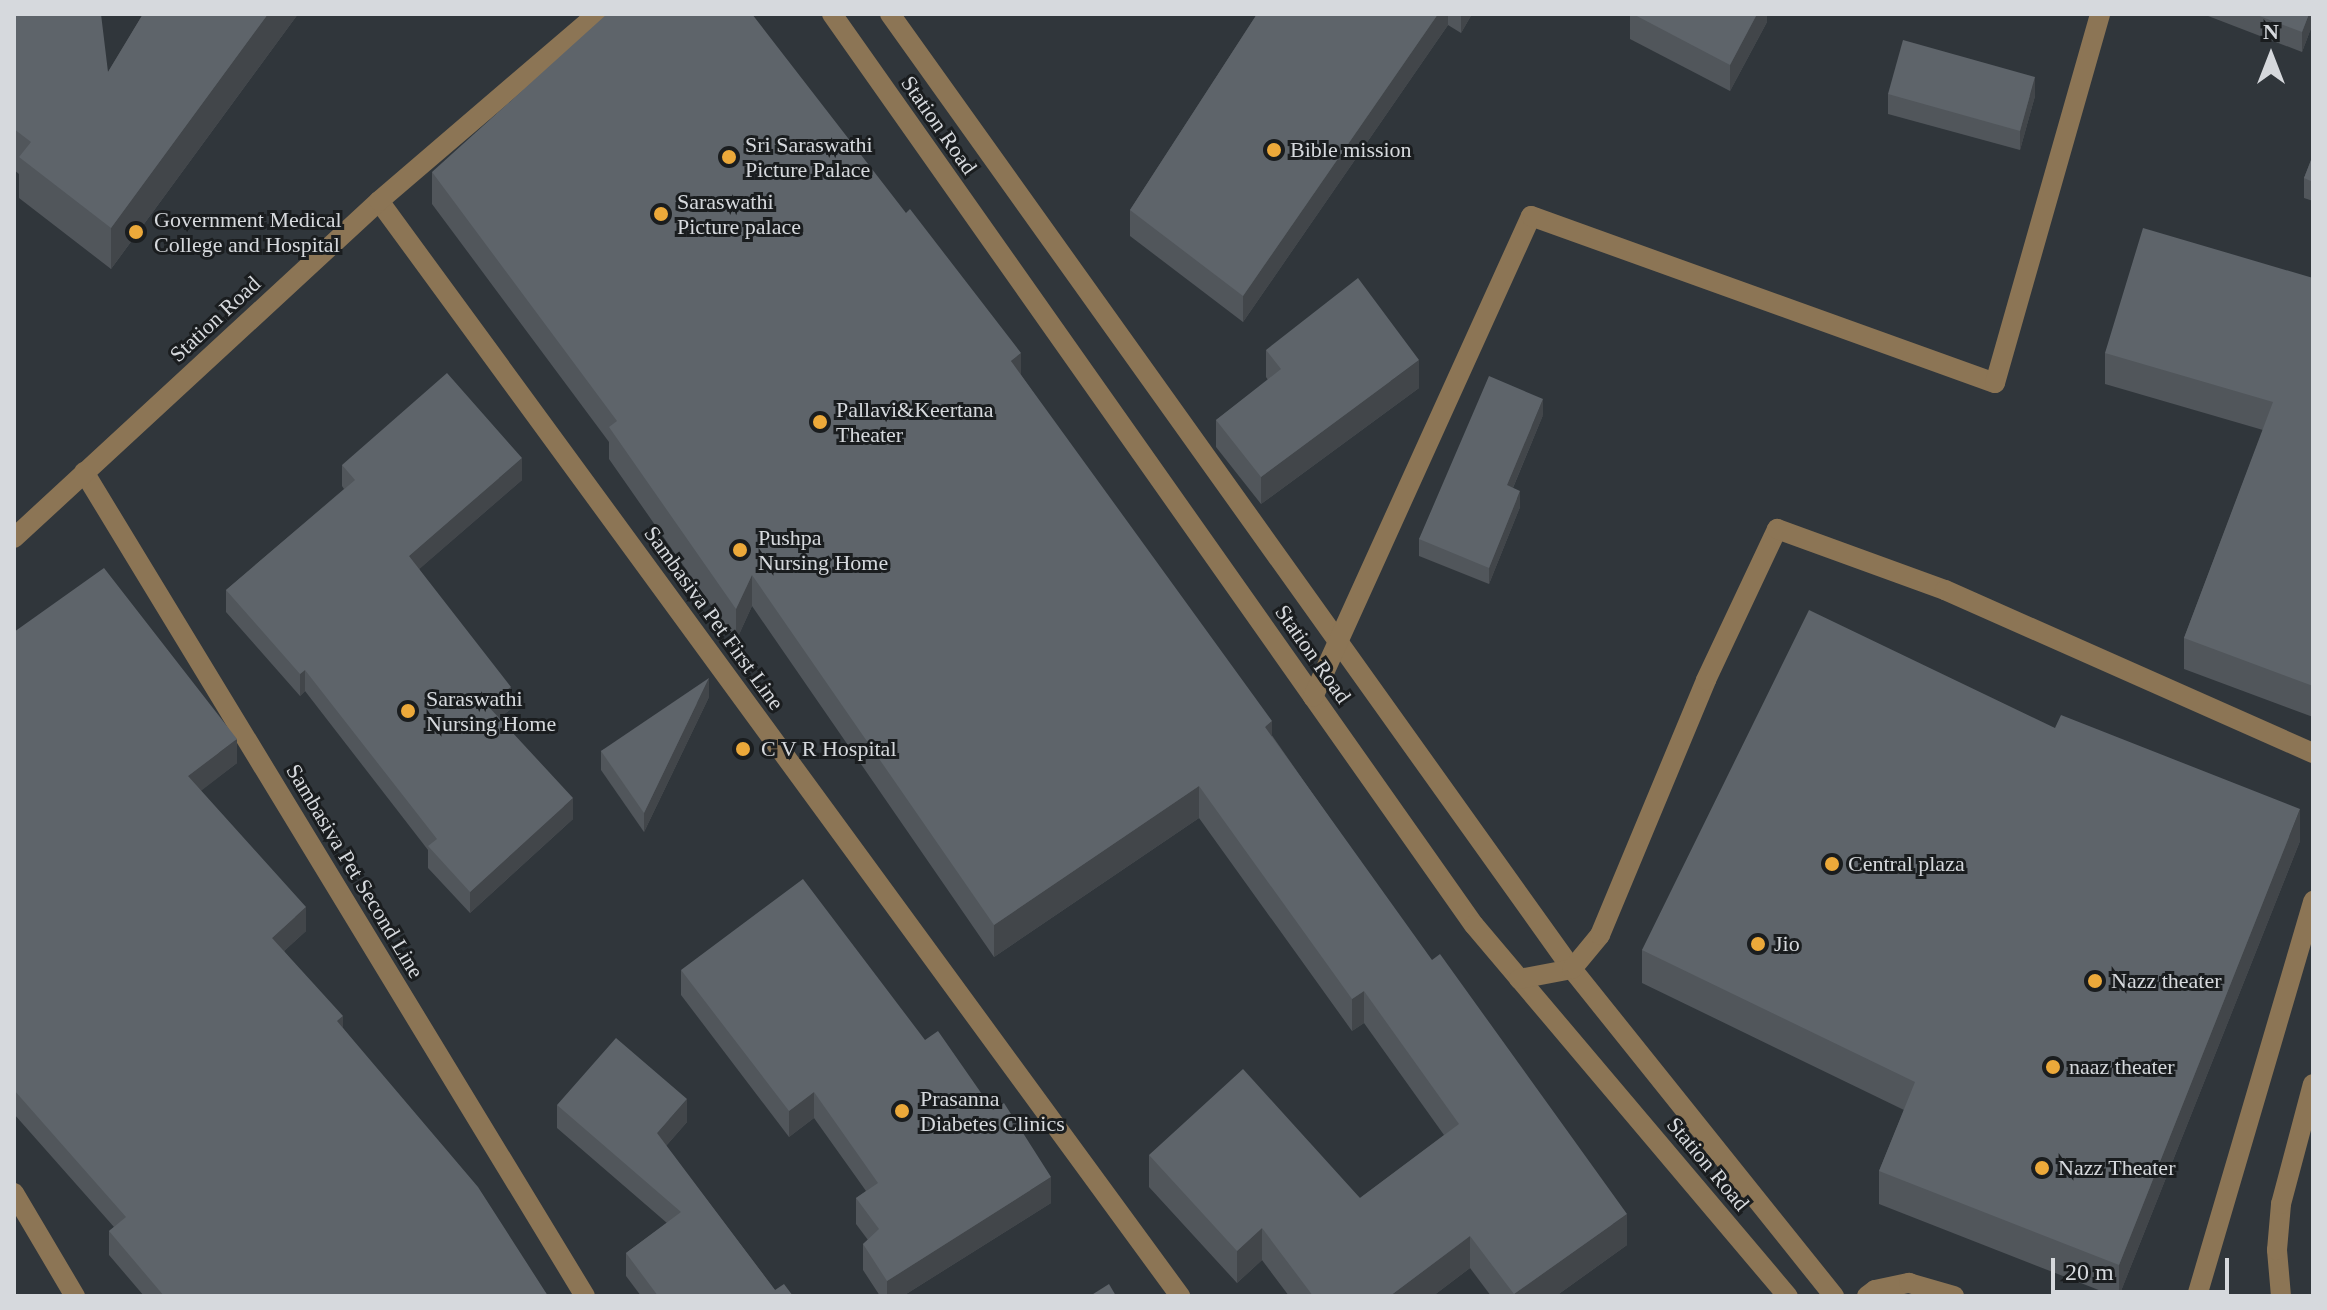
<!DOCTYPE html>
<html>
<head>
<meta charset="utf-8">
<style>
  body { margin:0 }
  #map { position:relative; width:2327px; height:1310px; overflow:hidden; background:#30363b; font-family:Georgia,serif }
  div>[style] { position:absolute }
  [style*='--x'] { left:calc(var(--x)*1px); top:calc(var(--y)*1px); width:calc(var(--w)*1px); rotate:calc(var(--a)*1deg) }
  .minor>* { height:20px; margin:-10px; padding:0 10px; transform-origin:10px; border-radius:10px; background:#8c7555 }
  .wall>* { inset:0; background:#51565b }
  .shaded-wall>* { inset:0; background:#42464a }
  .building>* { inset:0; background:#5e646a }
  .dots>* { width:22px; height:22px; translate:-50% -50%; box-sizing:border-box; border:4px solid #1a1d1f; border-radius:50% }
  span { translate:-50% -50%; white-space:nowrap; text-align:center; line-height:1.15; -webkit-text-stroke:6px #1a1d1f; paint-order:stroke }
  .street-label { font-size:22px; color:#d6d9dd }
  .poi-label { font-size:22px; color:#d6d9dd }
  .left { translate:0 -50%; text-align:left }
  .frame { position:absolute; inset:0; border:16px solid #d6d9dd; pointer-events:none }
  .north { position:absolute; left:2231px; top:16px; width:80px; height:80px; -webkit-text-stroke:6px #1a1d1f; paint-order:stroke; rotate:0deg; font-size:22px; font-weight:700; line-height:32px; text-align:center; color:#d6d9dd }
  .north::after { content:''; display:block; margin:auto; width:28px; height:36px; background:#d6d9dd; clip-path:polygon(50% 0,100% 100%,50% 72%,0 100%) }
  .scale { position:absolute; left:2051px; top:1258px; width:178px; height:36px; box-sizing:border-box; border:4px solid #d6d9dd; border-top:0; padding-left:10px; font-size:24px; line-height:28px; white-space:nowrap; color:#d6d9dd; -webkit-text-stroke:6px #1a1d1f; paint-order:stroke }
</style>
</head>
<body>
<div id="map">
  <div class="minor">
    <div style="--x:832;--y:14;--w:1114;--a:54.83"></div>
    <div style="--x:1474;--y:925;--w:486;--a:49.8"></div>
    <div style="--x:890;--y:14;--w:1174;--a:54.47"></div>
    <div style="--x:1572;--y:969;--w:419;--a:51.3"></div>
    <div style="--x:379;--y:201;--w:1357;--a:53.81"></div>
    <div style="--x:84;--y:472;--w:964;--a:58.7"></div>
    <div style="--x:14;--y:538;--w:497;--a:-42.7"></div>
    <div style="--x:379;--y:201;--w:287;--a:-40.6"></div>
    <div style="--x:1313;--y:697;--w:528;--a:-65.62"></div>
    <div style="--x:1531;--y:216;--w:493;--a:19.8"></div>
    <div style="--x:1995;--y:383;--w:384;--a:-74.1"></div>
    <div style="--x:1519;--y:979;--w:54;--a:-10.7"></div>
    <div style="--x:1572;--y:969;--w:44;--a:-50.5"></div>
    <div style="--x:1600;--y:935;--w:276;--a:-67.4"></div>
    <div style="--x:1706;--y:680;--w:167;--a:-64.8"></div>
    <div style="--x:1777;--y:529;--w:179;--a:20"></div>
    <div style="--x:1945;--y:590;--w:402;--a:23.9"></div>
    <div style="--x:14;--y:1193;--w:120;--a:59.4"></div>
    <div style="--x:1867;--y:1296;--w:10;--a:-37"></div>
    <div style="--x:1875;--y:1290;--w:35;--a:-12"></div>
    <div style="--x:1909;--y:1283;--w:47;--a:16.1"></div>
    <div style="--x:2197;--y:1296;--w:412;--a:-73.6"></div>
    <div style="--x:2281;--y:1296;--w:46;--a:-95"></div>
    <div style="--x:2277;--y:1250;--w:46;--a:-85"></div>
    <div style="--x:2281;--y:1204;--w:124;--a:-75.1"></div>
  </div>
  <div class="wall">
    <div style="clip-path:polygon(14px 14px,108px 72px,143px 14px,298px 14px,111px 269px,19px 198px,19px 174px,14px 170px)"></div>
    <div style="clip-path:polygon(1257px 14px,1472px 14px,1461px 33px,1448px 25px,1243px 322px,1130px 236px,1130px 210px)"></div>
    <div style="clip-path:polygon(1630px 14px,1767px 14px,1767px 22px,1730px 91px,1630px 39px)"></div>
    <div style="clip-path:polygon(2203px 14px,2313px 14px,2313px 23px,2302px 52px)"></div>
    <div style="clip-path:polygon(1888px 94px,2035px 96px,2020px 150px,1888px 114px)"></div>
    <div style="clip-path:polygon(2313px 155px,2313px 201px,2304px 198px,2304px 178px)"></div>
    <div style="clip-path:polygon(432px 172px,1021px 375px,1627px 1245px,1556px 1296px,1491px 1296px,1470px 1268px,1433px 1296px,1289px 1296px,1262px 1260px,1237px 1283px,1149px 1187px,1149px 1155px,1360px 1198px,1444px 1135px,1364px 1023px,1352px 1031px,1199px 818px,994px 957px,752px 606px,736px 641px,609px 459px,609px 442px,432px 204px)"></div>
    <div style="clip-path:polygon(2313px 278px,2313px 717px,2184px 669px,2184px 638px,2263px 430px,2105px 384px,2105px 353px)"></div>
    <div style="clip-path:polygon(1266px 350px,1419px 388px,1261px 504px,1216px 447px,1216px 420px,1268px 380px,1266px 377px)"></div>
    <div style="clip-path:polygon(1543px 415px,1513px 488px,1520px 507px,1489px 584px,1419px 556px,1419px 539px)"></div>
    <div style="clip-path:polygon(342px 465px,522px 480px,419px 569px,511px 709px,499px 718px,573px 819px,470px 913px,428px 868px,428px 850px,305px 691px,300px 696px,226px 612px,226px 590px,344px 489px,342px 486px)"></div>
    <div style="clip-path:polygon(14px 632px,237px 763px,200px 791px,306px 931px,284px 951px,548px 1296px,144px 1296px,109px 1255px,109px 1231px,114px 1227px,14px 1114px)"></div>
    <div style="clip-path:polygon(709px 697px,644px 832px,601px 770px,601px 751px)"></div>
    <div style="clip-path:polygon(2055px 728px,2300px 841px,2119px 1296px,2114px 1296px,1879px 1204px,1879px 1171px,1904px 1110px,1642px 983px,1642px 950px)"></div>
    <div style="clip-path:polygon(681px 970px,1051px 1203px,903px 1296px,880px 1296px,863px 1270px,863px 1244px,868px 1240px,856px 1224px,856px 1198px,866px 1191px,814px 1118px,789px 1137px,681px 995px)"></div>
    <div style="clip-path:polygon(557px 1105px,687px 1122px,666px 1146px,775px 1290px,793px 1296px,641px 1296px,626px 1276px,626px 1253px,667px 1223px,557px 1128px)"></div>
  </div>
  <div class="shaded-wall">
    <div style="clip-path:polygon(268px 14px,298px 14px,111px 269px,111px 228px)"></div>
    <div style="clip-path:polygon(1438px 14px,1448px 14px,1448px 25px,1243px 322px,1243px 296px)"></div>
    <div style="clip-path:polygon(1461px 14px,1472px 14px,1461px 33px)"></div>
    <div style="clip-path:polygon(1757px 14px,1767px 14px,1767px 22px,1730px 91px,1730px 65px)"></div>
    <div style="clip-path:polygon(2309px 14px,2313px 14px,2313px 23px,2302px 52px,2302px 32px)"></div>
    <div style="clip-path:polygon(2035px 77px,2035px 96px,2020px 150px,2020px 131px)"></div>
    <div style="clip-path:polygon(1021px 353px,1021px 385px,1011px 361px)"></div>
    <div style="clip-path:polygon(1419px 360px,1419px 388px,1261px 504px,1261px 477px)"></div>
    <div style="clip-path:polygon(1543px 399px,1543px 415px,1507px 502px,1507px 485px)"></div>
    <div style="clip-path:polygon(522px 458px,522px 480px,409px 578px,409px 556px)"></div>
    <div style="clip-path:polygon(1520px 491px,1520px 507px,1489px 584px,1489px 568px)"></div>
    <div style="clip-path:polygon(752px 575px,752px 606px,736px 641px,736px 609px)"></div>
    <div style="clip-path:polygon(305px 670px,305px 691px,300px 696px,300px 674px)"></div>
    <div style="clip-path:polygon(709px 678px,709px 697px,644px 832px,644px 813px)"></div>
    <div style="clip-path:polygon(511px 687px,511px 709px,487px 727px,487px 705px)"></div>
    <div style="clip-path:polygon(1272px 721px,1272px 753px,1265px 727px)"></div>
    <div style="clip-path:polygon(237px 739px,237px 763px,188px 801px,188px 776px)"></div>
    <div style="clip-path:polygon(1199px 786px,1199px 818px,994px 957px,994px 925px)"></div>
    <div style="clip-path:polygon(573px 798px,573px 819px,470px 913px,470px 892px)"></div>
    <div style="clip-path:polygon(2300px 809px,2300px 841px,2119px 1296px,2119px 1265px)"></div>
    <div style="clip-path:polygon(306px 907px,306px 931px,272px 962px,272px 938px)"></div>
    <div style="clip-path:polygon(1364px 991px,1364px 1023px,1352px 1031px,1352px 999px)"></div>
    <div style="clip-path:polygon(343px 1016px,343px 1040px,337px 1021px)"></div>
    <div style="clip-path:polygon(814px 1092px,814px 1118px,789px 1137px,789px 1111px)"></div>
    <div style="clip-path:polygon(687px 1099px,687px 1122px,657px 1156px,657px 1133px)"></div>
    <div style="clip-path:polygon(1051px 1177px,1051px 1203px,903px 1296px,887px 1296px,887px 1281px)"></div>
    <div style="clip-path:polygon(1627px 1214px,1627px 1245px,1556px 1296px,1514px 1296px,1514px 1294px)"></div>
    <div style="clip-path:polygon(1262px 1228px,1262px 1260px,1237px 1283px,1237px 1251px)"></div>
    <div style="clip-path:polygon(1470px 1236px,1470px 1268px,1433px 1296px,1390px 1296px)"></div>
  </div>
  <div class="building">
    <div style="clip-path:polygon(14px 14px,101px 14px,108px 72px,143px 14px,268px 14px,111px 228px,19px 157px,31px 142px,14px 129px)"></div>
    <div style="clip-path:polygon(607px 14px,752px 14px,906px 213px,910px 209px,1021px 353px,1011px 361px,1272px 721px,1265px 727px,1432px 960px,1440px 954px,1627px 1214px,1514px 1294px,1470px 1236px,1390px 1296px,1313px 1296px,1262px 1228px,1237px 1251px,1149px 1155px,1243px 1069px,1360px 1198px,1459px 1124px,1364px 991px,1352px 999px,1199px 786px,994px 925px,752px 575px,736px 609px,609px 427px,617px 421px,432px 172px)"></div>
    <div style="clip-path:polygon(1257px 14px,1438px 14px,1243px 296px,1130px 210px)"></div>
    <div style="clip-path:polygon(1633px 14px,1757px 14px,1730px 65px)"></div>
    <div style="clip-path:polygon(2254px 14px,2309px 14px,2302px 32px)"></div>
    <div style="clip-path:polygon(1903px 40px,2035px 77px,2020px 131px,1888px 94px)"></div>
    <div style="clip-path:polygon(2313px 155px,2313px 182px,2304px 178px)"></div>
    <div style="clip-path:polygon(2143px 228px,2313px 278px,2313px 686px,2184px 638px,2273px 402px,2105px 353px)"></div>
    <div style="clip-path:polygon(1358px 278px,1419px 360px,1261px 477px,1216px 420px,1281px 369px,1266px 350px)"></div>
    <div style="clip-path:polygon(447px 373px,522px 458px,409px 556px,511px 687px,487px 705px,573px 798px,470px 892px,428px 846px,437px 839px,305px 670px,300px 674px,226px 590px,355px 480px,342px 465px)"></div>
    <div style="clip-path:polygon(1489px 376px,1543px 399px,1507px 485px,1520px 491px,1489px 568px,1419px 539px)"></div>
    <div style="clip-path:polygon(104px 568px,237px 739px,188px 776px,306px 907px,272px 938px,343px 1016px,337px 1021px,478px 1187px,548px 1296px,164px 1296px,109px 1231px,126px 1217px,14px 1090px,14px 632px)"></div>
    <div style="clip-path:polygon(1809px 610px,2055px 728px,2061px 715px,2300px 809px,2119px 1265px,1879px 1171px,1915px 1082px,1642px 950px)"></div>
    <div style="clip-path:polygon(709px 678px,644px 813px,601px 751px)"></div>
    <div style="clip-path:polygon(803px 879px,925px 1040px,938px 1031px,993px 1110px,1004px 1103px,1051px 1177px,887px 1281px,863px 1244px,879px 1229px,856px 1198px,878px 1183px,814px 1092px,789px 1111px,681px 970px)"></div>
    <div style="clip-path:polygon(616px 1038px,687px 1099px,657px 1133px,775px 1290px,784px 1284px,793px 1296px,658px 1296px,626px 1253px,681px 1212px,557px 1105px)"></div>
    <div style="clip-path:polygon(1109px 1284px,1116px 1296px,1090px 1296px)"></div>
  </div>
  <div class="dots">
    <div style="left:1274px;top:150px;background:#eca93a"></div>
    <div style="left:729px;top:157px;background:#eca93a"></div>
    <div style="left:661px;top:214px;background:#eca93a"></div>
    <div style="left:136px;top:232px;background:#eca93a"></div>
    <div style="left:820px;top:422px;background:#eca93a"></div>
    <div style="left:740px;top:550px;background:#eca93a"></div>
    <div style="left:408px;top:711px;background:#eca93a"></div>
    <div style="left:743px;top:749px;background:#eca93a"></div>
    <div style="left:1832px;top:864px;background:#eca93a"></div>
    <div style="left:1758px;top:944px;background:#eca93a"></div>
    <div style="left:2095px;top:981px;background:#eca93a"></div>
    <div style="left:2053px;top:1067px;background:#eca93a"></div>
    <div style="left:902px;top:1111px;background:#eca93a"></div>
    <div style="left:2042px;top:1168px;background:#eca93a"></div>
  </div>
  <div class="street-label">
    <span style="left:939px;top:125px;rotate:55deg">Station Road</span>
    <span style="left:215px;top:319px;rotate:-43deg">Station Road</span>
    <span style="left:714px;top:618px;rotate:54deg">Sambasiva Pet First Line</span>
    <span style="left:1313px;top:654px;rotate:55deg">Station Road</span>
    <span style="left:355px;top:871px;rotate:59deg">Sambasiva Pet Second Line</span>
    <span style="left:1708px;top:1164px;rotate:50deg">Station Road</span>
  </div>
  <div class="poi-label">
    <span class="left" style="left:745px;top:157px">Sri Saraswathi<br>Picture Palace</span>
    <span class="left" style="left:1290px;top:150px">Bible mission</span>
    <span class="left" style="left:677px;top:214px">Saraswathi<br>Picture palace</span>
    <span class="left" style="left:154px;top:232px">Government Medical<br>College and Hospital</span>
    <span class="left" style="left:836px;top:422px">Pallavi&amp;Keertana<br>Theater</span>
    <span class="left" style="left:758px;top:550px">Pushpa<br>Nursing Home</span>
    <span class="left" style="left:426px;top:711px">Saraswathi<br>Nursing Home</span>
    <span class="left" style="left:761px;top:749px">C V R Hospital</span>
    <span class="left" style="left:1848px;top:864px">Central plaza</span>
    <span class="left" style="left:1774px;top:944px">Jio</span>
    <span class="left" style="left:2111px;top:981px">Nazz theater</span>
    <span class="left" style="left:2069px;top:1067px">naaz theater</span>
    <span class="left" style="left:920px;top:1111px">Prasanna<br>Diabetes Clinics</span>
    <span class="left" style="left:2058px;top:1168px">Nazz Theater</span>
  </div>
  <div class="frame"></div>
  <div class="north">N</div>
  <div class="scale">20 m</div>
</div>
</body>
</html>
